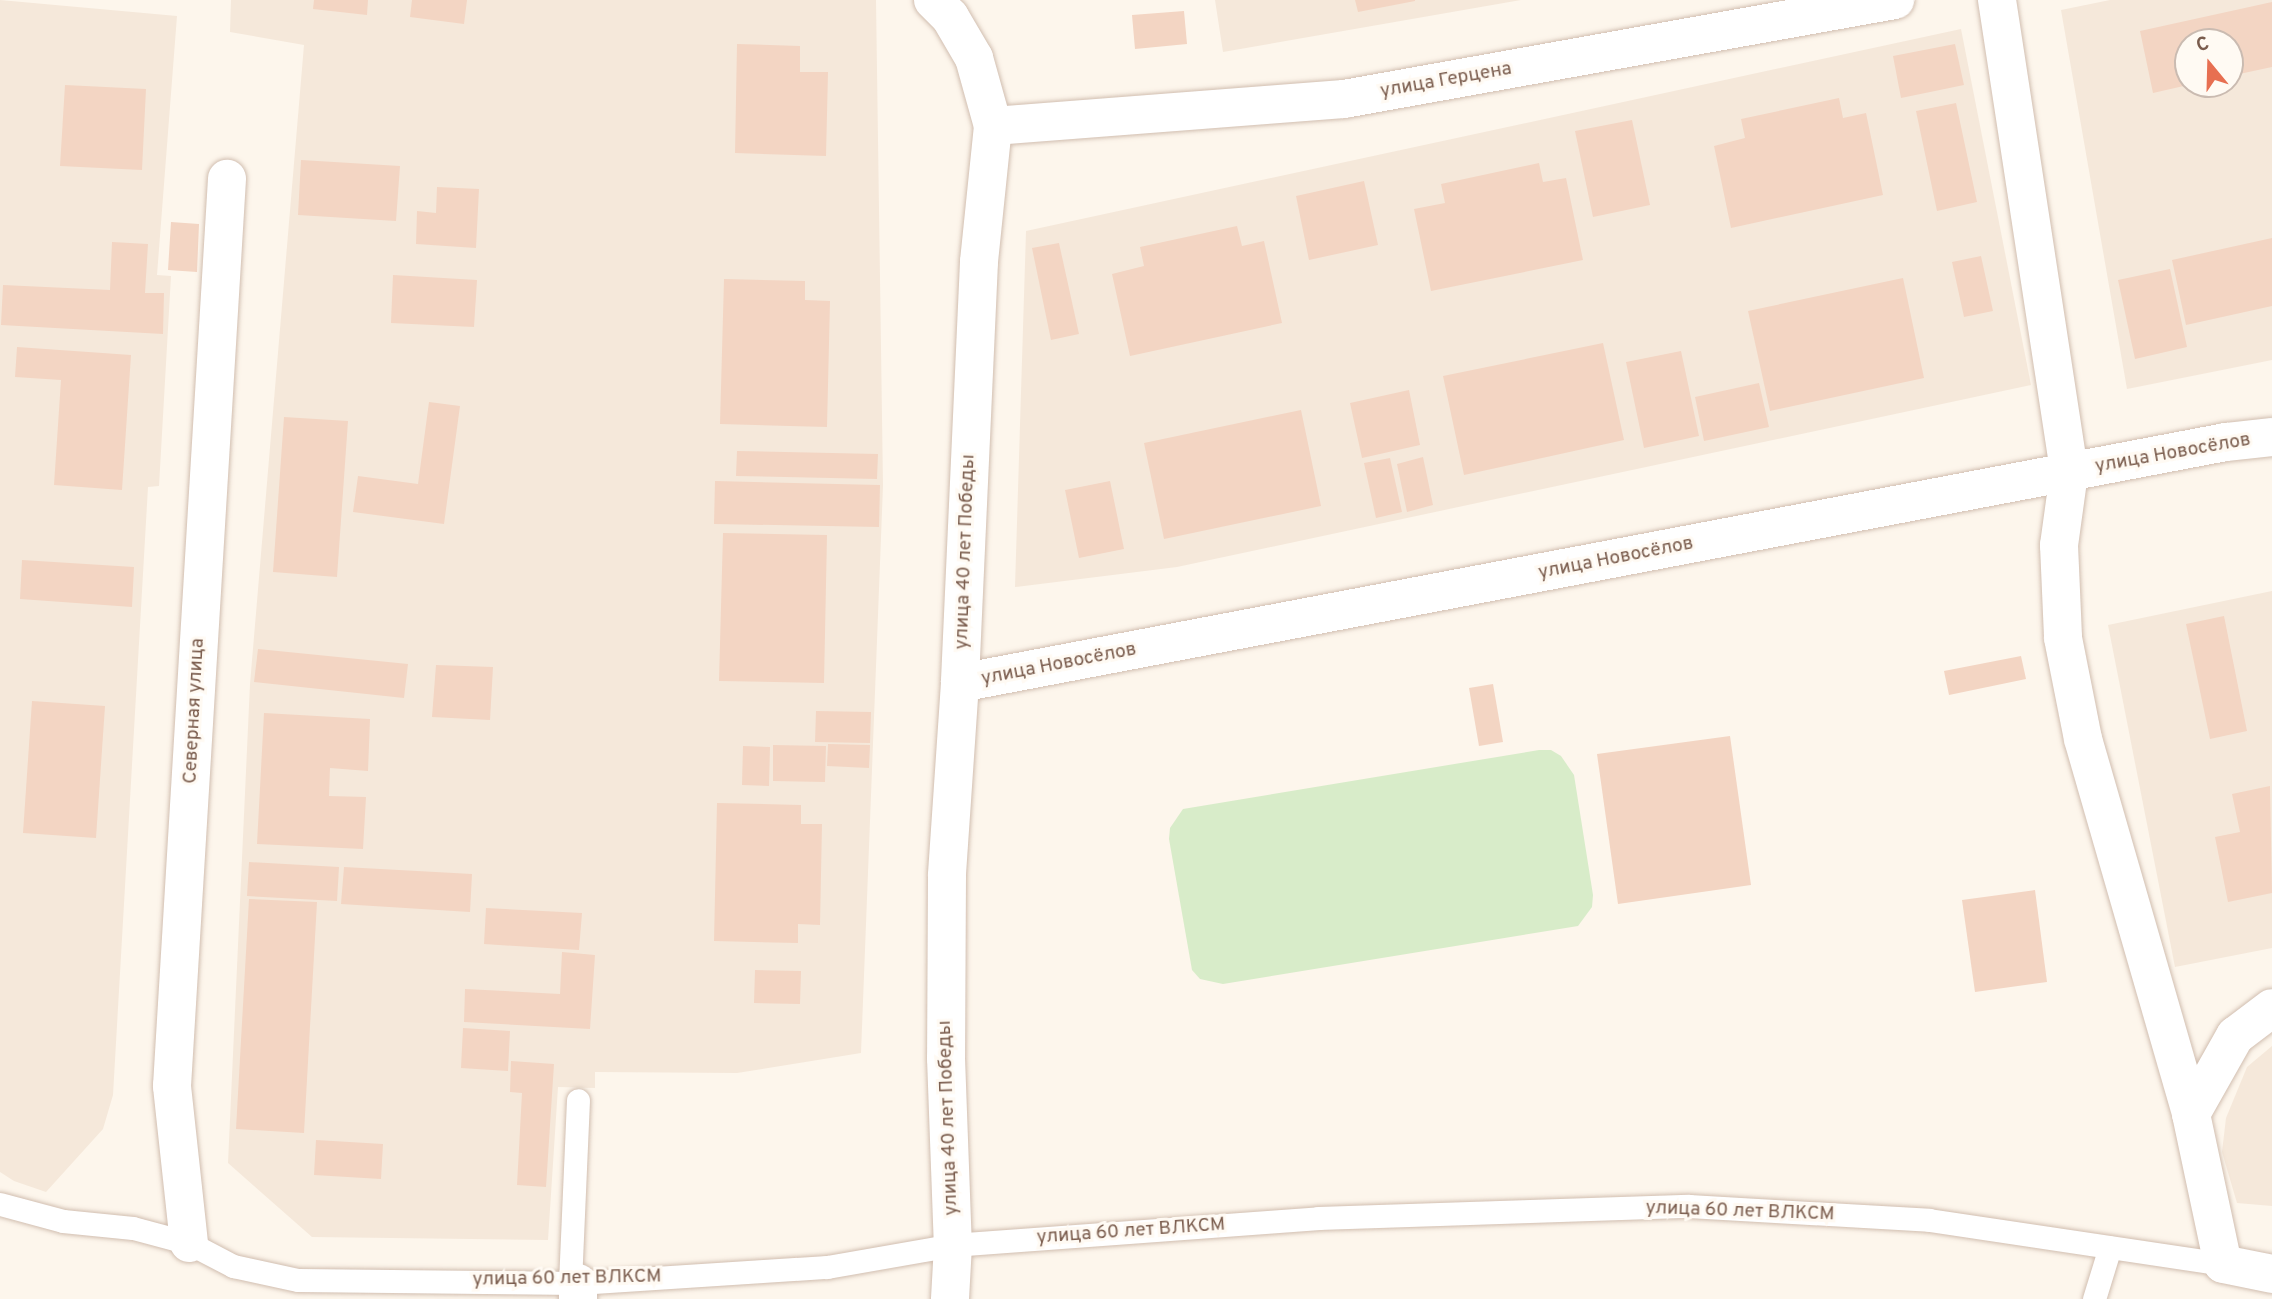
<!DOCTYPE html>
<html>
<head>
<meta charset="utf-8">
<style>
  body { margin:0 }
  #map { position:relative; width:2272px; height:1299px; overflow:hidden; background:#fdf6ec; font-family:Overpass,sans-serif }
  div>[style] { position:absolute }
  [style*='--x'] { left:calc(var(--x)*1px); top:calc(var(--y)*1px); width:calc(var(--w)*1px); rotate:calc(var(--a)*1deg) }
  .residential>* { inset:0; background:#f5e8da }
  .green>* { inset:0; background:#d8ecc9 }
  .building>* { inset:0; background:#f3d5c3 }
  .roads { filter:drop-shadow(0 0 2px #d1beb0) drop-shadow(0 0 2px #d1beb0) }
  .service>* { height:23px; margin:-11.5px; padding:0 11.5px; transform-origin:11.5px; border-radius:11.5px; background:#fff }
  .minor>* { height:38px; margin:-19px; padding:0 19px; transform-origin:19px; border-radius:19px; background:#fff }
  span { translate:-50% -50%; white-space:nowrap; text-align:center; line-height:1.15; -webkit-text-stroke:6px #fffaf3; paint-order:stroke }
  .street-label { font-size:19px; color:#7a5c4d }
  .north { position:absolute; left:2174px; top:28px; width:70px; height:70px; box-sizing:border-box; background:#fffaf3; border:2px solid #cabbb1; border-radius:50%; rotate:341deg; font-size:19px; font-weight:700; line-height:28px; text-align:center; color:#7a5c4d }
  .north::after { content:''; display:block; margin:auto; width:24px; height:32px; background:#e76f51; clip-path:polygon(50% 0,100% 100%,50% 72%,0 100%) }
</style>
</head>
<body>
<div id="map">
  <div class="residential">
    <div style="clip-path:polygon(0 0,177px 16px,157px 275px,171px 276px,159px 486px,148px 487px,113px 1095px,103px 1129px,46px 1192px,14px 1181px,0 1172px)"></div>
    <div style="clip-path:polygon(231px 0,876px 0,883px 486px,861px 1053px,737px 1073px,595px 1072px,595px 1088px,558px 1087px,548px 1240px,312px 1237px,228px 1163px,250px 684px,304px 45px,230px 32px)"></div>
    <div style="clip-path:polygon(1215px 0,1521px 0,1223px 52px)"></div>
    <div style="clip-path:polygon(evenodd,2110px 0,2272px 0,2272px 360px,2127px 389px,2061px 10px,2110px 0,2188px 42px,2230px 42px,2230px 84px,2188px 84px,2188px 42px)"></div>
    <div style="clip-path:polygon(1961px 29px,2031px 385px,1177px 567px,1015px 587px,1026px 231px)"></div>
    <div style="clip-path:polygon(2272px 591px,2272px 948px,2175px 967px,2108px 625px)"></div>
    <div style="clip-path:polygon(2272px 1046px,2272px 1206px,2237px 1203px,2222px 1152px,2226px 1118px,2247px 1067px)"></div>
  </div>
  <div class="green">
    <div style="clip-path:polygon(1539px 750px,1551px 750px,1561px 756px,1574px 775px,1593px 895px,1592px 907px,1578px 926px,1223px 984px,1200px 979px,1192px 970px,1169px 839px,1170px 828px,1183px 809px)"></div>
  </div>
  <div class="building">
    <div style="clip-path:polygon(314px 0,368px 0,367px 15px,313px 9px)"></div>
    <div style="clip-path:polygon(412px 0,467px 0,464px 24px,410px 17px)"></div>
    <div style="clip-path:polygon(1355px 0,1415px 0,1415px 1px,1358px 12px)"></div>
    <div style="clip-path:polygon(2272px 2px,2272px 67px,2230px 76px,2230px 42px,2188px 42px,2188px 85px,2153px 93px,2140px 31px)"></div>
    <div style="clip-path:polygon(1184px 11px,1187px 44px,1135px 49px,1132px 15px)"></div>
    <div style="clip-path:polygon(737px 44px,800px 46px,800px 72px,828px 72px,826px 156px,735px 153px)"></div>
    <div style="clip-path:polygon(1955px 44px,1964px 85px,1901px 98px,1893px 56px)"></div>
    <div style="clip-path:polygon(65px 85px,146px 89px,142px 170px,60px 166px)"></div>
    <div style="clip-path:polygon(1839px 98px,1843px 118px,1866px 113px,1883px 195px,1731px 228px,1714px 146px,1745px 138px,1741px 119px)"></div>
    <div style="clip-path:polygon(1956px 103px,1977px 202px,1937px 211px,1916px 111px)"></div>
    <div style="clip-path:polygon(1632px 120px,1650px 205px,1593px 217px,1575px 131px)"></div>
    <div style="clip-path:polygon(301px 160px,400px 166px,396px 221px,298px 215px)"></div>
    <div style="clip-path:polygon(1539px 163px,1543px 182px,1566px 178px,1583px 260px,1431px 291px,1414px 209px,1445px 203px,1441px 184px)"></div>
    <div style="clip-path:polygon(1364px 181px,1378px 245px,1309px 260px,1296px 196px)"></div>
    <div style="clip-path:polygon(437px 187px,479px 189px,476px 248px,416px 244px,417px 211px,436px 213px)"></div>
    <div style="clip-path:polygon(171px 222px,199px 224px,197px 272px,168px 270px)"></div>
    <div style="clip-path:polygon(1237px 226px,1242px 246px,1264px 241px,1282px 323px,1130px 356px,1112px 274px,1144px 266px,1140px 247px)"></div>
    <div style="clip-path:polygon(2272px 238px,2272px 306px,2186px 325px,2172px 260px)"></div>
    <div style="clip-path:polygon(112px 242px,148px 244px,145px 293px,164px 293px,163px 334px,1px 325px,3px 285px,110px 290px)"></div>
    <div style="clip-path:polygon(1059px 243px,1079px 334px,1051px 340px,1032px 248px)"></div>
    <div style="clip-path:polygon(1981px 256px,1993px 311px,1964px 317px,1952px 262px)"></div>
    <div style="clip-path:polygon(2170px 269px,2187px 347px,2135px 359px,2118px 280px)"></div>
    <div style="clip-path:polygon(393px 275px,477px 280px,474px 327px,391px 323px)"></div>
    <div style="clip-path:polygon(1903px 278px,1924px 378px,1770px 411px,1748px 311px)"></div>
    <div style="clip-path:polygon(724px 279px,805px 281px,805px 300px,830px 301px,827px 427px,720px 424px)"></div>
    <div style="clip-path:polygon(1603px 343px,1624px 440px,1464px 475px,1443px 376px)"></div>
    <div style="clip-path:polygon(17px 347px,131px 355px,122px 490px,54px 485px,61px 380px,15px 377px)"></div>
    <div style="clip-path:polygon(1681px 351px,1699px 436px,1644px 448px,1626px 362px)"></div>
    <div style="clip-path:polygon(1759px 383px,1769px 427px,1704px 441px,1695px 397px)"></div>
    <div style="clip-path:polygon(1409px 390px,1420px 445px,1362px 458px,1350px 403px)"></div>
    <div style="clip-path:polygon(429px 402px,460px 406px,444px 524px,353px 512px,358px 476px,418px 484px)"></div>
    <div style="clip-path:polygon(1301px 410px,1321px 506px,1164px 539px,1144px 443px)"></div>
    <div style="clip-path:polygon(284px 417px,348px 421px,337px 577px,273px 572px)"></div>
    <div style="clip-path:polygon(737px 451px,878px 454px,877px 479px,736px 476px)"></div>
    <div style="clip-path:polygon(1423px 457px,1433px 505px,1407px 512px,1397px 464px)"></div>
    <div style="clip-path:polygon(1390px 458px,1402px 512px,1376px 518px,1364px 463px)"></div>
    <div style="clip-path:polygon(715px 481px,880px 485px,879px 527px,714px 524px)"></div>
    <div style="clip-path:polygon(1110px 481px,1124px 549px,1079px 558px,1065px 490px)"></div>
    <div style="clip-path:polygon(723px 533px,827px 535px,824px 683px,719px 681px)"></div>
    <div style="clip-path:polygon(22px 560px,134px 567px,132px 607px,20px 599px)"></div>
    <div style="clip-path:polygon(2224px 616px,2247px 731px,2210px 739px,2186px 624px)"></div>
    <div style="clip-path:polygon(258px 649px,408px 664px,404px 698px,254px 682px)"></div>
    <div style="clip-path:polygon(2021px 656px,2026px 679px,1949px 695px,1944px 671px)"></div>
    <div style="clip-path:polygon(436px 665px,493px 667px,490px 720px,432px 717px)"></div>
    <div style="clip-path:polygon(1493px 684px,1503px 742px,1479px 746px,1469px 688px)"></div>
    <div style="clip-path:polygon(32px 701px,105px 706px,96px 838px,23px 833px)"></div>
    <div style="clip-path:polygon(816px 711px,871px 712px,870px 743px,815px 742px)"></div>
    <div style="clip-path:polygon(264px 713px,370px 719px,368px 771px,330px 768px,329px 796px,366px 797px,363px 849px,257px 844px)"></div>
    <div style="clip-path:polygon(1730px 736px,1751px 885px,1618px 904px,1597px 754px)"></div>
    <div style="clip-path:polygon(828px 744px,870px 745px,869px 768px,827px 766px)"></div>
    <div style="clip-path:polygon(773px 745px,826px 746px,825px 782px,773px 781px)"></div>
    <div style="clip-path:polygon(743px 746px,770px 747px,769px 786px,742px 785px)"></div>
    <div style="clip-path:polygon(2270px 786px,2272px 893px,2228px 902px,2215px 837px,2240px 832px,2232px 794px)"></div>
    <div style="clip-path:polygon(717px 803px,801px 805px,801px 824px,822px 824px,820px 925px,798px 924px,798px 943px,714px 941px)"></div>
    <div style="clip-path:polygon(249px 862px,339px 867px,337px 901px,247px 896px)"></div>
    <div style="clip-path:polygon(344px 867px,472px 874px,470px 912px,341px 904px)"></div>
    <div style="clip-path:polygon(2035px 890px,2047px 982px,1975px 992px,1962px 900px)"></div>
    <div style="clip-path:polygon(249px 899px,317px 902px,304px 1133px,236px 1129px)"></div>
    <div style="clip-path:polygon(486px 908px,582px 913px,579px 950px,484px 944px)"></div>
    <div style="clip-path:polygon(562px 952px,595px 955px,590px 1029px,464px 1022px,465px 989px,560px 994px)"></div>
    <div style="clip-path:polygon(755px 970px,801px 971px,800px 1004px,754px 1003px)"></div>
    <div style="clip-path:polygon(463px 1028px,510px 1031px,508px 1071px,461px 1068px)"></div>
    <div style="clip-path:polygon(511px 1061px,554px 1064px,546px 1187px,517px 1185px,522px 1093px,510px 1092px)"></div>
    <div style="clip-path:polygon(316px 1140px,383px 1144px,381px 1179px,314px 1175px)"></div>
  </div>
  <div class="roads">
    <div class="service">
      <div style="--x:0;--y:1204;--w:65;--a:15.1"></div>
      <div style="--x:63;--y:1221;--w:70;--a:5.7"></div>
      <div style="--x:133;--y:1228;--w:58;--a:15"></div>
      <div style="--x:189;--y:1243;--w:50;--a:27.6"></div>
      <div style="--x:233;--y:1266;--w:66;--a:12.2"></div>
      <div style="--x:298;--y:1280;--w:280;--a:0.6"></div>
      <div style="--x:578;--y:1283;--w:250;--a:-3.7"></div>
      <div style="--x:827;--y:1267;--w:128;--a:-9.9"></div>
      <div style="--x:953;--y:1245;--w:366;--a:-4.2"></div>
      <div style="--x:1318;--y:1218;--w:371;--a:-1.9"></div>
      <div style="--x:1689;--y:1206;--w:240;--a:3.3"></div>
      <div style="--x:1929;--y:1220;--w:297;--a:8.5"></div>
      <div style="--x:570;--y:1283;--w:183;--a:-87.5"></div>
      <div style="--x:2094;--y:1299;--w:54;--a:-72.9"></div>
    </div>
    <div class="minor">
      <div style="--x:933;--y:0;--w:24;--a:45"></div>
      <div style="--x:950;--y:17;--w:48;--a:59.7"></div>
      <div style="--x:974;--y:58;--w:71;--a:74.4"></div>
      <div style="--x:993;--y:126;--w:137;--a:95.9"></div>
      <div style="--x:979;--y:262;--w:421;--a:92.6"></div>
      <div style="--x:960;--y:683;--w:193;--a:93.9"></div>
      <div style="--x:947;--y:876;--w:182;--a:90.3"></div>
      <div style="--x:946;--y:1058;--w:187;--a:87.9"></div>
      <div style="--x:953;--y:1245;--w:54;--a:93.2"></div>
      <div style="--x:1997;--y:0;--w:478;--a:81.3"></div>
      <div style="--x:2069;--y:473;--w:73;--a:97.9"></div>
      <div style="--x:2059;--y:545;--w:93;--a:87.5"></div>
      <div style="--x:2063;--y:638;--w:103;--a:78.8"></div>
      <div style="--x:2083;--y:739;--w:390;--a:73.9"></div>
      <div style="--x:2191;--y:1114;--w:153;--a:78"></div>
      <div style="--x:2223;--y:1264;--w:50;--a:11.5"></div>
      <div style="--x:993;--y:126;--w:352;--a:-4.4"></div>
      <div style="--x:1344;--y:99;--w:560;--a:-10.19"></div>
      <div style="--x:960;--y:683;--w:1289;--a:-10.78"></div>
      <div style="--x:2226;--y:442;--w:46;--a:-6.2"></div>
      <div style="--x:2191;--y:1114;--w:90;--a:-60.6"></div>
      <div style="--x:2235;--y:1036;--w:46;--a:-37.1"></div>
      <div style="--x:189;--y:1243;--w:158;--a:-96.2"></div>
      <div style="--x:172;--y:1086;--w:909;--a:-86.53"></div>
      <div style="--x:578;--y:1299;--w:16;--a:-90"></div>
    </div>
  </div>
  <div class="street-label">
    <span style="left:1446px;top:81px;rotate:-10deg">улица Герцена</span>
    <span style="left:2173px;top:454px;rotate:-10deg">улица Новосёлов</span>
    <span style="left:966px;top:552px;rotate:-88deg">улица 40 лет Победы</span>
    <span style="left:1616px;top:559px;rotate:-11deg">улица Новосёлов</span>
    <span style="left:1059px;top:665px;rotate:-11deg">улица Новосёлов</span>
    <span style="left:195px;top:711px;rotate:-87deg">Северная улица</span>
    <span style="left:949px;top:1118px;rotate:-92deg">улица 40 лет Победы</span>
    <span style="left:1740px;top:1212px;rotate:2deg">улица 60 лет ВЛКСМ</span>
    <span style="left:1131px;top:1232px;rotate:-4deg">улица 60 лет ВЛКСМ</span>
    <span style="left:567px;top:1279px;rotate:-1deg">улица 60 лет ВЛКСМ</span>
  </div>
  <div class="north">С</div>
</div>
</body>
</html>
